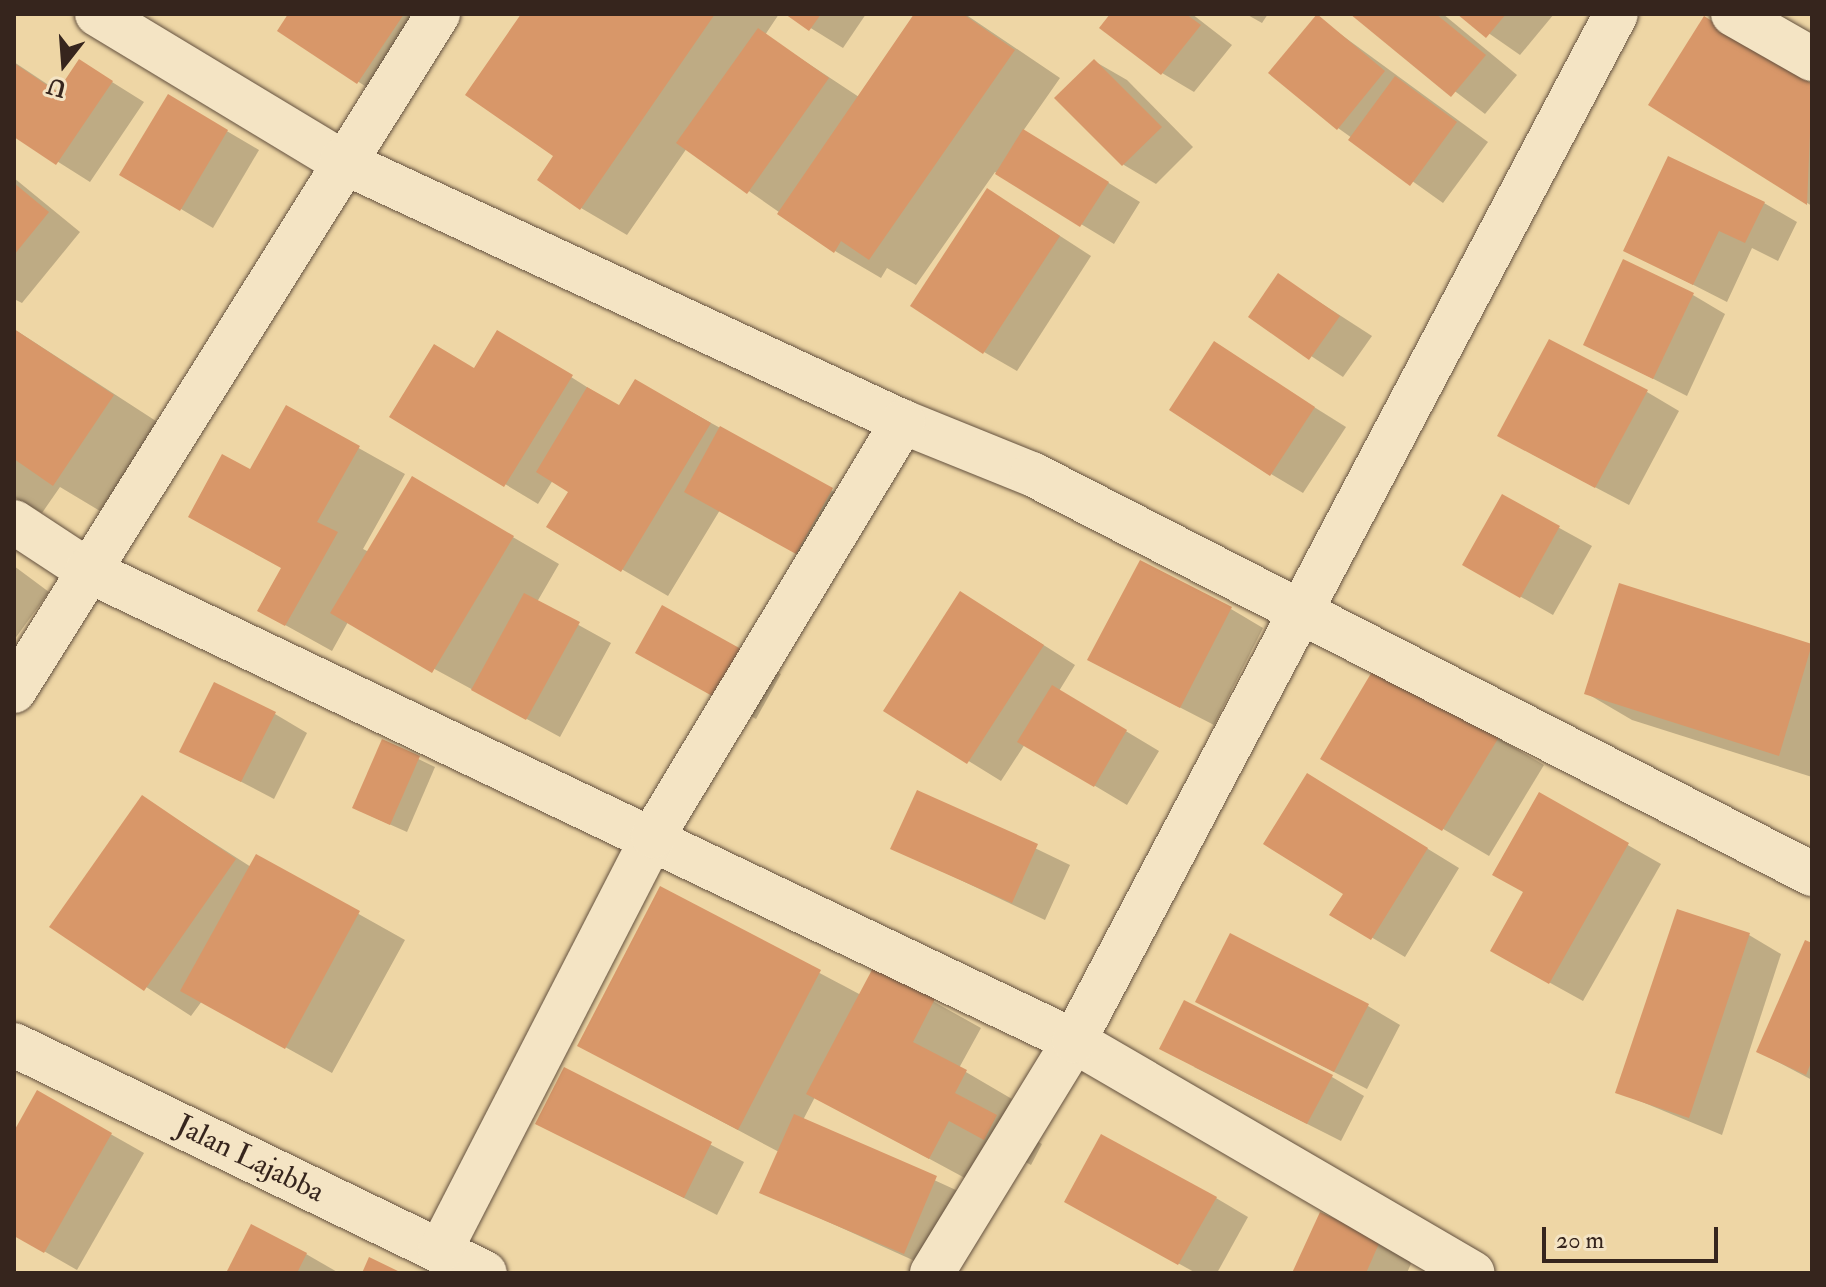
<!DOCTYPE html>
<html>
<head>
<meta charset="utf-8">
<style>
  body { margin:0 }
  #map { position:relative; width:1826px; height:1287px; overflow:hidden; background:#eed6a5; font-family:"IM FELL Double Pica",serif }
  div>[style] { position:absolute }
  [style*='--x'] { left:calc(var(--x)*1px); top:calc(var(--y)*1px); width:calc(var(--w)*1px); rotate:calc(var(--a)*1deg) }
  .shadow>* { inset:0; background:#0003 }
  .building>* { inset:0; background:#d89769 }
  .roads { filter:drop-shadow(0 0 2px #64513f) drop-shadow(0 0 2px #64513f) }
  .street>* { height:44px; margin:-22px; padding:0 22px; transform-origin:22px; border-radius:22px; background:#f4e4c4 }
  span { translate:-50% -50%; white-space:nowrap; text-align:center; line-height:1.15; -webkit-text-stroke:7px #f4e4c4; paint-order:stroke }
  .street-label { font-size:30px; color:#36251d }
  .frame { position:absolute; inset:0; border:16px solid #36251d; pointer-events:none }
  .north { position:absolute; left:24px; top:24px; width:80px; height:80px; -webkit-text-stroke:6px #f4e4c4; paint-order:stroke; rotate:197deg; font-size:22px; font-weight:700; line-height:32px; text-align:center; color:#36251d }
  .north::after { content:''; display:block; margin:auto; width:28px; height:36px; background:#36251d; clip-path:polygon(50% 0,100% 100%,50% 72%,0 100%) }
  .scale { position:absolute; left:1542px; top:1227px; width:176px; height:36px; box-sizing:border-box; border:4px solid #36251d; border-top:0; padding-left:10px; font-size:24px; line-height:28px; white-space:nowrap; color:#36251d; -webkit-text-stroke:6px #f4e4c4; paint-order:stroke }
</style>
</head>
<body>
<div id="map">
  <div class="shadow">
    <div style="clip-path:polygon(291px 14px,447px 14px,390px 102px,279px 31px)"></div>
    <div style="clip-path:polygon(523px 14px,779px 14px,765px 35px,859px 97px,917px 14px,965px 14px,1060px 78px,1023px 131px,1140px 202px,1114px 244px,995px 172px,916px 285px,887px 268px,881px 278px,835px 251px,687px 148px,627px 235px,581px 208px,556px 155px)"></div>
    <div style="clip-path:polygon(788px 14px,866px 14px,843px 48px)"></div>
    <div style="clip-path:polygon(1113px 14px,1192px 14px,1232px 45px,1194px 92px,1162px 73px)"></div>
    <div style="clip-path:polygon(1246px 14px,1268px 14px,1262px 23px)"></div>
    <div style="clip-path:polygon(1353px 14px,1443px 14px,1517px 75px,1485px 114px)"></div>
    <div style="clip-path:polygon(1461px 14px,1554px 14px,1520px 55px)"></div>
    <div style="clip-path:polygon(1317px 17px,1488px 142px,1443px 203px,1338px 128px)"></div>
    <div style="clip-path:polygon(1750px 46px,1812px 84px,1812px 206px,1650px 105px)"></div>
    <div style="clip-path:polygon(1094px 61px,1127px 80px,1193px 147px,1156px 184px,1124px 165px,1057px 98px)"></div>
    <div style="clip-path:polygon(14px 62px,59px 92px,80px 62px,144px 102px,90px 182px,14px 134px)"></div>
    <div style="clip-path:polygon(169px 97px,259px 150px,213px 228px,122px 174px)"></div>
    <div style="clip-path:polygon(14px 178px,80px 232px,22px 303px,14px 299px)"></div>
    <div style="clip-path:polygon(1764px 203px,1797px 222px,1778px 261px,1752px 248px,1727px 302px,1625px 250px)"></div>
    <div style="clip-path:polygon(1020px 210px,1091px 256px,1017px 371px,984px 352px)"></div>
    <div style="clip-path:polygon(1279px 276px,1372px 336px,1343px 377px,1250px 316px)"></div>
    <div style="clip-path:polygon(1693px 295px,1725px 314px,1687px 396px,1585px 344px)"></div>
    <div style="clip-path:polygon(14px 329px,159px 423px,100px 511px,60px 487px,42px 513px,14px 497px)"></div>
    <div style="clip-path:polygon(530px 351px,620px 408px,636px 381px,865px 509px,829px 572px,720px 510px,668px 596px,549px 527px,571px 492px,553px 480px,538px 504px,392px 416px,475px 370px)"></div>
    <div style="clip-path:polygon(1245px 364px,1346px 427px,1303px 493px,1271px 474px)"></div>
    <div style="clip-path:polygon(1647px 392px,1679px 411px,1629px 505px,1532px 454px)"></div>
    <div style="clip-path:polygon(287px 408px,405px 474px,363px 549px,369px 552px,413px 479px,559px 564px,537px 602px,611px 643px,560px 737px,348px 622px,332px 651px,260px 611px,283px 568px,251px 472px)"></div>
    <div style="clip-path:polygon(1503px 497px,1592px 546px,1553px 615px,1465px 565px)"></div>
    <div style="clip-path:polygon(14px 566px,49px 592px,14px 640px)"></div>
    <div style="clip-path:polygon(1620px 585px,1812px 646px,1812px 777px,1632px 720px,1586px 693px)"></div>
    <div style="clip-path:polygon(663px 607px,781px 674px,756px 719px,638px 652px)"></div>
    <div style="clip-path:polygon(1231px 609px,1263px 628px,1214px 725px,1123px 678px)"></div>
    <div style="clip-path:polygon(993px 613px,1075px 665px,1059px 691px,1159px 751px,1127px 805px,1025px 744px,1001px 781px,886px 710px)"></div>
    <div style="clip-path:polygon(1377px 667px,1544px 765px,1489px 856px,1323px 758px)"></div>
    <div style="clip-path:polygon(275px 714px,307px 733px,274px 799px,182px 751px)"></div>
    <div style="clip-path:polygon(383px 742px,435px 767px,407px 832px,371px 816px)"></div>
    <div style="clip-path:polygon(918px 792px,1070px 865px,1045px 920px,893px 848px)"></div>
    <div style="clip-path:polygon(1340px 795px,1459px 868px,1405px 957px,1332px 914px,1346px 894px)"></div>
    <div style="clip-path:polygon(1540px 795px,1661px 864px,1583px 1001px,1525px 969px,1526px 892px)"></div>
    <div style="clip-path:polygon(142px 797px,251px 867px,257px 857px,405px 940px,332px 1073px,202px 1001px,191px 1016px,52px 926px)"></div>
    <div style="clip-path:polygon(661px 889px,861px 995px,875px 969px,981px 1028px,959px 1068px,1012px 1099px,1001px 1120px,1042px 1144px,1031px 1165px,996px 1146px,976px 1184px,815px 1097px,803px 1120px,969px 1196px,937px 1271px,762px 1192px,779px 1152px,579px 1045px)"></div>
    <div style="clip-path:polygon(1749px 935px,1781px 954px,1722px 1135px,1618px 1092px)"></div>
    <div style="clip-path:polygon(1812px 945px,1812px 1080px,1759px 1052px)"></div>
    <div style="clip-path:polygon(1198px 1002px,1368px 1006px,1400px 1025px,1367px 1089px)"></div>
    <div style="clip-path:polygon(1194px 1067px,1332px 1077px,1364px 1096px,1341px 1141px)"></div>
    <div style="clip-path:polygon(565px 1069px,744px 1162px,717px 1215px,538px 1123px)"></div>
    <div style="clip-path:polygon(38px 1093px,144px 1153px,77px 1270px,14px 1234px,14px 1135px)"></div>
    <div style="clip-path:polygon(1216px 1198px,1248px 1217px,1217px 1273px,1196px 1273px,1099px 1220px)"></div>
    <div style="clip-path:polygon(1321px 1215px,1413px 1259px,1407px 1273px,1294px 1273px)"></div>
    <div style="clip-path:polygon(252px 1227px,306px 1254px,339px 1273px,229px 1273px)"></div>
  </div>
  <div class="building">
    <div style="clip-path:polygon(288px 14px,404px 14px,357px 84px,277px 31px)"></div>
    <div style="clip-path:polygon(521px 14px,715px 14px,580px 210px,537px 180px,553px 156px,465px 95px)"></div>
    <div style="clip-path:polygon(785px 14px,821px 14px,809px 31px)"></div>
    <div style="clip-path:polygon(914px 14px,963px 14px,1015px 50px,869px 260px,841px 241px,834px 253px,777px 214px)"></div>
    <div style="clip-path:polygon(1110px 14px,1186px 14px,1201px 25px,1161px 75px,1099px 28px)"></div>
    <div style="clip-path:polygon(1317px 14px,1385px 71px,1337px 130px,1268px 73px)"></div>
    <div style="clip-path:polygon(1350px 14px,1436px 14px,1486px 55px,1451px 97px)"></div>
    <div style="clip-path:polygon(1457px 14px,1506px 14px,1486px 38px)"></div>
    <div style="clip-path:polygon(1704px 16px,1812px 84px,1807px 205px,1648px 105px)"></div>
    <div style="clip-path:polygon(758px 28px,829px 78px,747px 194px,676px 143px)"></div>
    <div style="clip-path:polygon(79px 59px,113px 81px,56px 165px,14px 137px,14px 63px,57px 92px)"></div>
    <div style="clip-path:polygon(1094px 59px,1162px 127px,1122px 166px,1054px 98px)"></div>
    <div style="clip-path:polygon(1395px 76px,1457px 122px,1410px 186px,1348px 140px)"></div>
    <div style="clip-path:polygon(168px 94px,228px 130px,180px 211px,119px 175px)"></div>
    <div style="clip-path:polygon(1023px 129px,1109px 182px,1080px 227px,995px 174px)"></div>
    <div style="clip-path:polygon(1668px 156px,1765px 202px,1745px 243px,1719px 231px,1693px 285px,1623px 251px)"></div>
    <div style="clip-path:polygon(14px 183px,49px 212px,14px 255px)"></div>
    <div style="clip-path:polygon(987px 188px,1060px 236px,983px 354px,910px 306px)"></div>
    <div style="clip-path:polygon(1623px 259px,1694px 293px,1653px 379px,1583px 345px)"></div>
    <div style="clip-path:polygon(1278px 273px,1340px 316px,1309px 360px,1248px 317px)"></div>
    <div style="clip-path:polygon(14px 329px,114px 395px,53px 486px,14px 459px)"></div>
    <div style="clip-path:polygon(497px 330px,573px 375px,504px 487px,389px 417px,434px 344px,474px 368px)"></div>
    <div style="clip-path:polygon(1549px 339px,1648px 390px,1595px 488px,1497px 436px)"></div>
    <div style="clip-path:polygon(1214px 341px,1315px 407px,1270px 476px,1169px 410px)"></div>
    <div style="clip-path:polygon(635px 379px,711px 423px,621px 572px,546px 527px,568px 492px,536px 472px,587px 387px,619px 405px)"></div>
    <div style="clip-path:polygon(286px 405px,360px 446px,317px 522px,338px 532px,285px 626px,257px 611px,281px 568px,188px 517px,222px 454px,250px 469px)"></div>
    <div style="clip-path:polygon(720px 426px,833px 488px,796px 554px,684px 492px)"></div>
    <div style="clip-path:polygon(412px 476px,514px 536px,432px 673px,330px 613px)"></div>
    <div style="clip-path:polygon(1502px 494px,1560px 526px,1520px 598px,1462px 565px)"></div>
    <div style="clip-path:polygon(1140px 560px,1232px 607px,1180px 708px,1087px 660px)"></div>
    <div style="clip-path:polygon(1619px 583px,1812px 644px,1779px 756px,1584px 694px)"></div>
    <div style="clip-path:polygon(960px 591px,1044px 645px,967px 764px,883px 711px)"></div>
    <div style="clip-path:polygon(524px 593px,580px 622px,526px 720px,471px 690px)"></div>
    <div style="clip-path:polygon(662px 605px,750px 654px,723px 702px,635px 653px)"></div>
    <div style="clip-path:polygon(1376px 665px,1499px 737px,1442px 831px,1320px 759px)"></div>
    <div style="clip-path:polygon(214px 682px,276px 712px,241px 782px,179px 752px)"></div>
    <div style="clip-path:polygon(1052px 685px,1127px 730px,1094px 787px,1017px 742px)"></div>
    <div style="clip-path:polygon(382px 739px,420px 756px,390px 825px,352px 808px)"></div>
    <div style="clip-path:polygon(1307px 773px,1428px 848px,1371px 940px,1329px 915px,1343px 894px,1263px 844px)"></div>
    <div style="clip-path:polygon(917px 790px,1038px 844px,1012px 903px,890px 849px)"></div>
    <div style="clip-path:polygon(1539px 792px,1629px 843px,1549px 984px,1490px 951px,1523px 892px,1492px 875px)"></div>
    <div style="clip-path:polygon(142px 795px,236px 859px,144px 991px,49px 927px)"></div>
    <div style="clip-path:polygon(256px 854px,360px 911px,285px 1049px,180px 991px)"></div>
    <div style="clip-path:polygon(660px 886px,821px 970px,738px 1130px,577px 1046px)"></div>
    <div style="clip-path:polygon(1677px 909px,1750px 933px,1689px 1118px,1615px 1093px)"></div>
    <div style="clip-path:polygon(1230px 933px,1369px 1004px,1334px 1072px,1195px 1002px)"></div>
    <div style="clip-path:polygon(1805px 940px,1812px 943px,1812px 1060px,1806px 1075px,1756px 1052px)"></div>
    <div style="clip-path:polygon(874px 966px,935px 999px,913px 1042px,967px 1070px,955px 1093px,997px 1115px,984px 1140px,949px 1121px,929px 1159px,806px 1094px)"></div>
    <div style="clip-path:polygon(1184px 1000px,1333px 1075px,1307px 1124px,1159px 1049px)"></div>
    <div style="clip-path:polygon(564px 1067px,712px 1142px,684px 1198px,535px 1124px)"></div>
    <div style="clip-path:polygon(37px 1090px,112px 1133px,44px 1253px,14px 1236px,14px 1131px)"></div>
    <div style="clip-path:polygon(794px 1114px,937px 1176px,904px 1254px,759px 1193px)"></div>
    <div style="clip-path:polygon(1101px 1134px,1217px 1197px,1178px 1265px,1064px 1202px)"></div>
    <div style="clip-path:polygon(1320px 1212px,1381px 1239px,1366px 1273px,1292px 1273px)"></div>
    <div style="clip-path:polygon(251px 1224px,307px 1253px,297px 1273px,226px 1273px)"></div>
    <div style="clip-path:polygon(369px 1257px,402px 1273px,362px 1273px)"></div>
  </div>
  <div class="roads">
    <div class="street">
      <div style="--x:97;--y:14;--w:285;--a:31.1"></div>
      <div style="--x:341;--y:161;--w:620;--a:24.91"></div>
      <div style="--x:903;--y:422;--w:139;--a:22"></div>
      <div style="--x:1032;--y:474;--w:877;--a:27.15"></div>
      <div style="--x:1733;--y:14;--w:91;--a:29.7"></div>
      <div style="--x:14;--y:522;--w:87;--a:33.3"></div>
      <div style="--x:87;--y:570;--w:1094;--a:25.51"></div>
      <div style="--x:1074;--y:1041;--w:461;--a:30.2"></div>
      <div style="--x:14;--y:691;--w:799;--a:-57.94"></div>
      <div style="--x:14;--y:1045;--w:523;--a:25.83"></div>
      <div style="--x:440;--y:1251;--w:466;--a:-62.8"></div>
      <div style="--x:653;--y:836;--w:484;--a:-58.9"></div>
      <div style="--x:932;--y:1273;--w:272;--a:-58.5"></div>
      <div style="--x:1074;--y:1041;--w:1161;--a:-62.18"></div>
    </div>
  </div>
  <div class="street-label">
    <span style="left:250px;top:1159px;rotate:26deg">Jalan Lajabba</span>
  </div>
  <div class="frame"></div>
  <div class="north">U</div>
  <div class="scale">20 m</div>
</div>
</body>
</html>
